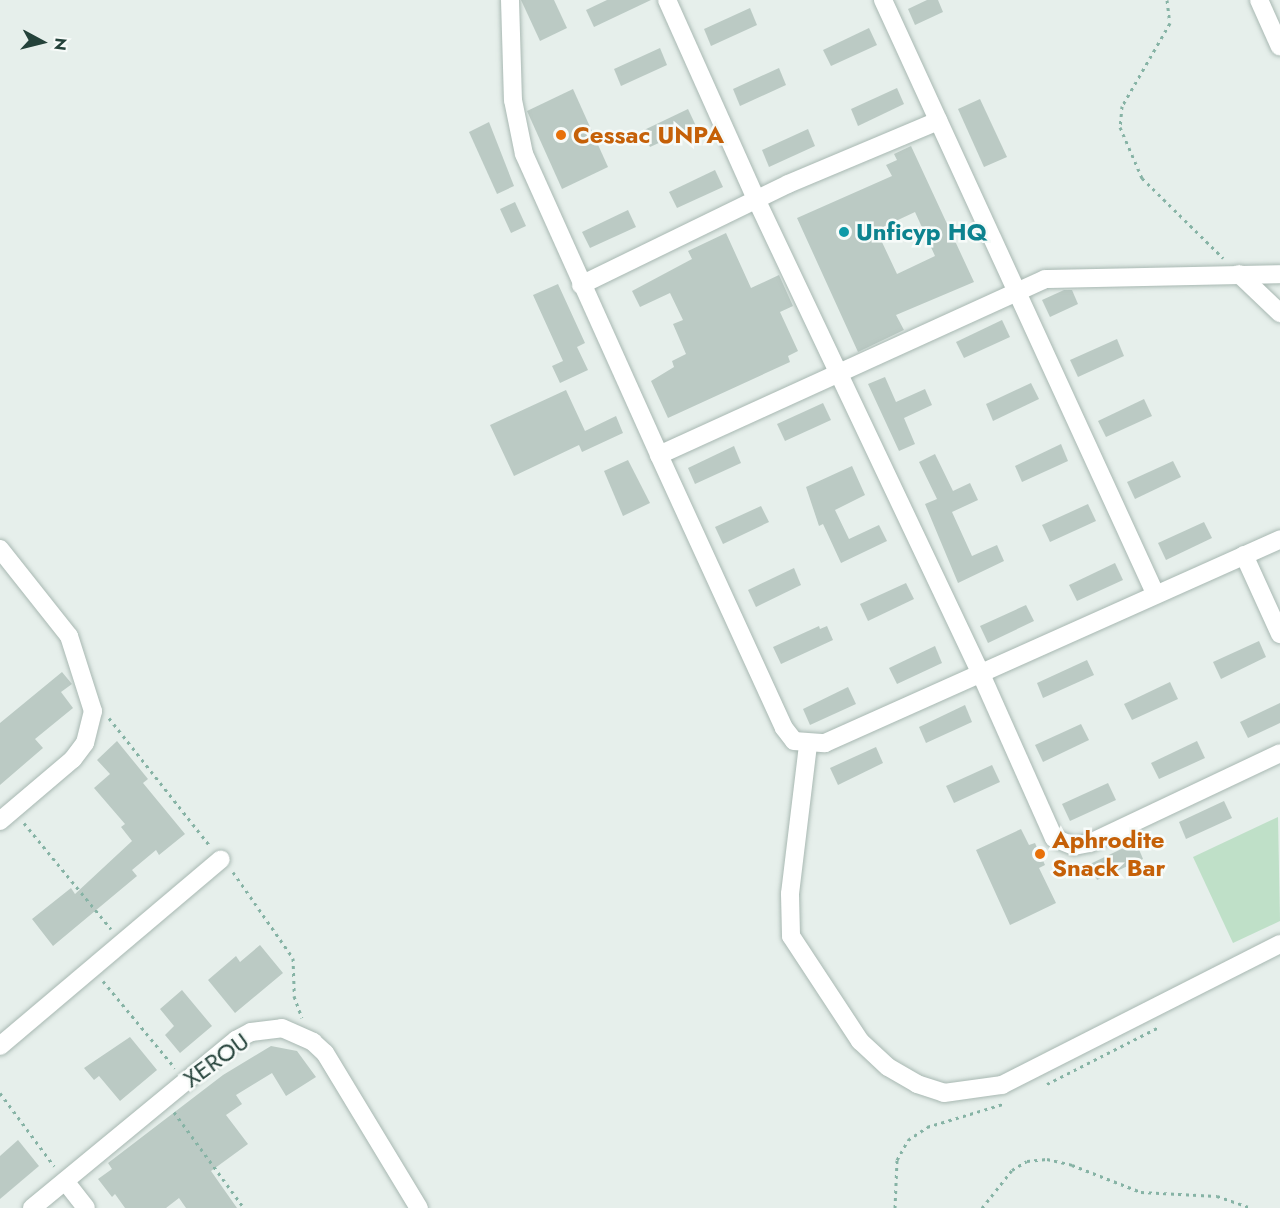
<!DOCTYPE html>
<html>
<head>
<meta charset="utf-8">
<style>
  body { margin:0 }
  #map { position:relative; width:1280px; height:1208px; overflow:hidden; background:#e6efeb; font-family:Jost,sans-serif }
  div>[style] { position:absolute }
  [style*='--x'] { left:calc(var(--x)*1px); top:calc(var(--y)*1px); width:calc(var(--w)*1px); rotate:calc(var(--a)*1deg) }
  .green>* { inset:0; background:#bfe0c8 }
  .building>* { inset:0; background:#bbcac4 }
  .path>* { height:3px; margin-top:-1.5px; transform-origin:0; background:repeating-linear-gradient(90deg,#86b3a5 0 3px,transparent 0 7.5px) }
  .roads { filter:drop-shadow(0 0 2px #a8b8b2) drop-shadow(0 0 2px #a8b8b2) }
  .minor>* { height:18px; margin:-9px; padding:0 9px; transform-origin:9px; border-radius:9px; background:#fff }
  .dots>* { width:16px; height:16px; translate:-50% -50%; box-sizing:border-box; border:3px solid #f7fbf9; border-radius:50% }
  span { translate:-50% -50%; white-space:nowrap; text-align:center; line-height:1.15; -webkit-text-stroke:5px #f7fbf9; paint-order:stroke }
  .food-label { font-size:24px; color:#c56008; font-weight:700 }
  .left { translate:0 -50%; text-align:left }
  .culture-label { font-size:24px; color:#0d838f; font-weight:700 }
  .street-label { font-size:24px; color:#24423a }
  .north { position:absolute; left:12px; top:12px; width:60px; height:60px; -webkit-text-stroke:4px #f7fbf9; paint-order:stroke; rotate:97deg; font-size:16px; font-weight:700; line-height:24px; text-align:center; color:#24423a }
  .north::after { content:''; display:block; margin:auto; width:21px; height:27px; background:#24423a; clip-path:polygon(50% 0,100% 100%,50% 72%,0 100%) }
</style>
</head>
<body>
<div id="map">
  <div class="green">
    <div style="clip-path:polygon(1278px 817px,1280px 921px,1233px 943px,1193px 857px)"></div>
  </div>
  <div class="building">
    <div style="clip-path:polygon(521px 0,554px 0,567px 28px,540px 41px)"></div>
    <div style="clip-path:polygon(607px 0,651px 0,594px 27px,586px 10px)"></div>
    <div style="clip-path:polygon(927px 0,938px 0,943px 12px,915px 25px,908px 9px)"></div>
    <div style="clip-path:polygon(750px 8px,757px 25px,711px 46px,704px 29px)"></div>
    <div style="clip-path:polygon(869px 28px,877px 45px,831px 66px,823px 50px)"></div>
    <div style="clip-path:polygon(660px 48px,667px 65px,621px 86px,614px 69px)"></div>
    <div style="clip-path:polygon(779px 68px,786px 85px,740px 106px,733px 89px)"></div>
    <div style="clip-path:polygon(897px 88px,904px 104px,858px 126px,851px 109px)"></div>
    <div style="clip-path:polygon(573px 89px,608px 167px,562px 189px,527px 111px)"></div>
    <div style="clip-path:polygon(980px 99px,1007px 157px,984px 167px,958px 109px)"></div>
    <div style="clip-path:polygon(688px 109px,696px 126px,650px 147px,642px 131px)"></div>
    <div style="clip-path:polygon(489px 122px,514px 186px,497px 194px,469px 132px)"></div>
    <div style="clip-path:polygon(808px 129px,815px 146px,769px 167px,762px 150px)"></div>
    <div style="clip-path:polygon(evenodd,911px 146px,974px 282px,896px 315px,904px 330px,858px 352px,797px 218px,892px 176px,886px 165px,897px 160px,894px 154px,911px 146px,915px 212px,935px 256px,897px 274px,881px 240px,887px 237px,883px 227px,915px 212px)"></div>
    <div style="clip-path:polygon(715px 170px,723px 187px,677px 208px,669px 192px)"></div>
    <div style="clip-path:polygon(515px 202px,526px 226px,511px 233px,500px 209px)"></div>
    <div style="clip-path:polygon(628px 210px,636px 227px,590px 248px,582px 232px)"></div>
    <div style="clip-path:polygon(726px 233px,751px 288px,779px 275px,793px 306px,780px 312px,798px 351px,788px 356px,790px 362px,668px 418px,651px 381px,674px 367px,672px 361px,686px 354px,673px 324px,683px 320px,670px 293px,640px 307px,632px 291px,692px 259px,688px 251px)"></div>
    <div style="clip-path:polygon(558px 284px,585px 343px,577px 347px,588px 370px,560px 383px,552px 366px,563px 361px,533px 295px)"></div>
    <div style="clip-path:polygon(1064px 290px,1072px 290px,1078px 304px,1050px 317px,1042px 300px)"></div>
    <div style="clip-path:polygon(1002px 320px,1010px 337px,964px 358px,956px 342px)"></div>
    <div style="clip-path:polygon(1117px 339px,1124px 356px,1078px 377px,1070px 360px)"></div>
    <div style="clip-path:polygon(885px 377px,896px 402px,925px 389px,932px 405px,904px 418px,915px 444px,899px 451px,868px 384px)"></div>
    <div style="clip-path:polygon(1031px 383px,1039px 399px,993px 421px,986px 404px)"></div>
    <div style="clip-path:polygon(566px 390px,585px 431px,616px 416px,623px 433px,582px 452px,579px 445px,514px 476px,490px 425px)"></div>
    <div style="clip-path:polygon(1144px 399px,1152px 416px,1106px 437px,1098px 421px)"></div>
    <div style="clip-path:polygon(823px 403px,831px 420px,785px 441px,777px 424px)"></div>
    <div style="clip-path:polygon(1061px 444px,1068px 461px,1022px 482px,1015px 466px)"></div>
    <div style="clip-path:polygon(734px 446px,741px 463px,695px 484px,688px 468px)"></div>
    <div style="clip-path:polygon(935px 454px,953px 491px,970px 483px,978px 500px,952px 512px,972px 556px,997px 545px,1004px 561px,958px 583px,925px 504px,937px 499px,919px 462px)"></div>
    <div style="clip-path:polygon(628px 460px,650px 503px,623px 516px,604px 471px)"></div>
    <div style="clip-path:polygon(1173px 461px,1181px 477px,1135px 499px,1127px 482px)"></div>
    <div style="clip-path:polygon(852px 466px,865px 495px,835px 510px,849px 539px,879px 525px,887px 541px,841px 563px,823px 524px,819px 526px,806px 487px)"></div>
    <div style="clip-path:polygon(1088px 504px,1096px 521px,1050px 542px,1042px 525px)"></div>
    <div style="clip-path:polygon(761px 506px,769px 522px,723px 544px,715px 527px)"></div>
    <div style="clip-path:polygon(1204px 522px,1212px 538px,1166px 560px,1158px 543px)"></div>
    <div style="clip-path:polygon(1115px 563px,1123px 580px,1077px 601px,1069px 585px)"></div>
    <div style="clip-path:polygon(794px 568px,801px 585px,756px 607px,748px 590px)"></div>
    <div style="clip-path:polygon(906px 583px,914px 599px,868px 621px,860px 604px)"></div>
    <div style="clip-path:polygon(1026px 605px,1034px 621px,988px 643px,980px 626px)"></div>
    <div style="clip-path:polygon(819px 626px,820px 629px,827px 626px,833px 640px,781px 664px,773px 647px)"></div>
    <div style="clip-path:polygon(1259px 641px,1266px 657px,1221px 679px,1213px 662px)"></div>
    <div style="clip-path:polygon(935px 646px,942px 663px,897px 684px,889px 668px)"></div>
    <div style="clip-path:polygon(1087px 660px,1094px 675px,1043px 698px,1037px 683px)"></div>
    <div style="clip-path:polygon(62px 672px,72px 684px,61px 692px,73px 708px,35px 739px,43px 748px,0 785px,0 723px)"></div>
    <div style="clip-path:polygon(1170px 682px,1178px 699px,1132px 720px,1124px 704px)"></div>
    <div style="clip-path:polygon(848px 687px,856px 704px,810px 725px,803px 709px)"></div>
    <div style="clip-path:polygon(1280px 703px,1280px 723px,1248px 738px,1240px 722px)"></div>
    <div style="clip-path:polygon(965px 705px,972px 722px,926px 743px,919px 727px)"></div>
    <div style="clip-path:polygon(1081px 724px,1089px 740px,1043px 762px,1035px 745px)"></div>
    <div style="clip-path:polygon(117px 741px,148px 779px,143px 783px,185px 834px,159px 855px,156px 850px,132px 870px,137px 876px,53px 946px,32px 919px,71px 888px,75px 894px,132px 841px,121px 827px,125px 824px,94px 788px,110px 774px,97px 760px)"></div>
    <div style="clip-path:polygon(1197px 741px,1205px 758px,1159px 779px,1151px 763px)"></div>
    <div style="clip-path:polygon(876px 747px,883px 763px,838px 785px,830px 768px)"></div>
    <div style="clip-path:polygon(992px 765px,1000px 782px,954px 803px,946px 786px)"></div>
    <div style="clip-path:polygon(1108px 783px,1116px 800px,1070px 821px,1062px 804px)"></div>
    <div style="clip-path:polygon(1224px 801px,1232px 818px,1186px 839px,1179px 822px)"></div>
    <div style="clip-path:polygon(1021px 829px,1029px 845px,1035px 843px,1045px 865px,1039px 868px,1056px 903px,1010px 925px,976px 850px)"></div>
    <div style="clip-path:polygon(1136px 842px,1143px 859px,1097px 880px,1090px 864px)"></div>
    <div style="clip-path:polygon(260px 945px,283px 973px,235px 1013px,208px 980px,236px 956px,240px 962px)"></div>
    <div style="clip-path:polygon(182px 990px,212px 1026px,180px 1053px,165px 1035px,174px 1026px,160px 1009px)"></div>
    <div style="clip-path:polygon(130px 1037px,157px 1070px,120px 1101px,99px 1076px,94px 1080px,84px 1068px)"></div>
    <div style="clip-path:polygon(271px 1046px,297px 1051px,316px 1077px,286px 1096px,272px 1073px,236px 1095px,242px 1104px,226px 1115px,248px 1144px,211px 1171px,237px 1208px,186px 1208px,179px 1198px,166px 1208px,125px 1208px,115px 1194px,112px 1197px,98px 1179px,112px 1169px,108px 1163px,223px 1075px)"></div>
    <div style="clip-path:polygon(18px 1140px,39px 1166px,0 1199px,0 1156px)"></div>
  </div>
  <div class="path">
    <div style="--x:1167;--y:0;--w:23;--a:83"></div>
    <div style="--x:1170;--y:23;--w:96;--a:120"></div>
    <div style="--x:1122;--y:106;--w:21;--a:95"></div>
    <div style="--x:1120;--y:127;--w:56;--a:66.7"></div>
    <div style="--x:1142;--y:178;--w:114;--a:44.6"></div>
    <div style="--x:109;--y:718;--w:164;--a:51.7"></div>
    <div style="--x:24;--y:823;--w:137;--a:50.6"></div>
    <div style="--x:233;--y:872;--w:105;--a:55.1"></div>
    <div style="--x:293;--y:958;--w:38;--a:88"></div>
    <div style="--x:294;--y:996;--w:23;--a:70"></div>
    <div style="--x:103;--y:981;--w:113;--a:50.4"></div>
    <div style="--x:1047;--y:1084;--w:126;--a:-27"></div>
    <div style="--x:0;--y:1093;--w:91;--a:53.5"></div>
    <div style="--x:174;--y:1112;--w:119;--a:53.9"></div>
    <div style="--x:895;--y:1208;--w:48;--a:-87.6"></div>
    <div style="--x:897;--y:1160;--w:23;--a:-61"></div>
    <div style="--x:908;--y:1140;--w:23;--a:-34"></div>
    <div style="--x:927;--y:1127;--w:79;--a:-16.8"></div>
    <div style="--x:982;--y:1208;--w:48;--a:-51.7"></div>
    <div style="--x:1012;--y:1170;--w:17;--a:-31"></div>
    <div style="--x:1027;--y:1161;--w:20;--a:-6"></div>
    <div style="--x:1047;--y:1159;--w:26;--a:13"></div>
    <div style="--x:1072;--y:1165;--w:74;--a:21.4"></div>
    <div style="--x:1141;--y:1192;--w:76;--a:3"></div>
    <div style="--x:1217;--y:1196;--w:37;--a:19"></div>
  </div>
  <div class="roads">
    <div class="minor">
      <div style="--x:510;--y:0;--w:100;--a:88.3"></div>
      <div style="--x:513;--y:100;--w:55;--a:78.5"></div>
      <div style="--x:524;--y:154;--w:330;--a:65.8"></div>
      <div style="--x:659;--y:455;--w:300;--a:65.4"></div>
      <div style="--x:784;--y:728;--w:16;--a:52"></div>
      <div style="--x:794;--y:741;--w:31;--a:4"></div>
      <div style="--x:825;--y:743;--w:499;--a:-24.1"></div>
      <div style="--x:667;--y:0;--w:220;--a:65.9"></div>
      <div style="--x:757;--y:201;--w:521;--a:64.66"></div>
      <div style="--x:980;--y:672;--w:182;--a:66"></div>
      <div style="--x:1054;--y:838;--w:22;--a:22"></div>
      <div style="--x:1074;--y:846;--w:16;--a:-11"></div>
      <div style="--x:1090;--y:843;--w:210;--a:-25.3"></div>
      <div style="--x:883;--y:0;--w:652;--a:65.36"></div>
      <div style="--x:1259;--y:0;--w:51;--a:65.9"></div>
      <div style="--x:1239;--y:274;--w:57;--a:43.6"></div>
      <div style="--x:581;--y:285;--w:230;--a:-26"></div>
      <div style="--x:788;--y:184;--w:163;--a:-22.8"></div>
      <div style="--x:659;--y:455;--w:424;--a:-24.5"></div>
      <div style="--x:1045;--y:279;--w:235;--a:-1.2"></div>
      <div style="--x:0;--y:549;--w:111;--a:51.6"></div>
      <div style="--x:69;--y:636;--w:79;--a:72.3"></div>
      <div style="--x:93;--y:711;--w:33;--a:104"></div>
      <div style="--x:85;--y:743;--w:20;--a:127"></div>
      <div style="--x:73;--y:759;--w:96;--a:139.7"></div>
      <div style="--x:1244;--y:555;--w:87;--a:65.5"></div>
      <div style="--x:808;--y:745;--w:150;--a:96.9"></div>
      <div style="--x:790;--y:894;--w:42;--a:88.6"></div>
      <div style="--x:791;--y:936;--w:126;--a:56.7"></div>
      <div style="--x:860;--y:1041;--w:38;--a:43"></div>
      <div style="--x:888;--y:1067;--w:34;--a:30"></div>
      <div style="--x:917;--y:1084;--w:28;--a:18"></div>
      <div style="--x:944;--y:1093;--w:59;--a:-7.9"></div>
      <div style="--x:1002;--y:1085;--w:312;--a:-26.9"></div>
      <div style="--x:0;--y:1046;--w:289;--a:-40.2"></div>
      <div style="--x:65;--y:1181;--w:34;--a:52"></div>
      <div style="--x:32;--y:1208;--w:264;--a:-39.5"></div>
      <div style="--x:236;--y:1040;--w:17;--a:-28"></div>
      <div style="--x:251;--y:1032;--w:31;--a:-7"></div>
      <div style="--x:282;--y:1028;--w:34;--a:24"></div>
      <div style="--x:313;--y:1042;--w:16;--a:43"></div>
      <div style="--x:325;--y:1053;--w:181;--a:58.8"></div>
    </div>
  </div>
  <div class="dots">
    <div style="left:561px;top:135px;background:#e8710a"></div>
    <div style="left:844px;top:232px;background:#0f9aa8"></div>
    <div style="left:1040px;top:854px;background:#e8710a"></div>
  </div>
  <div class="food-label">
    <span class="left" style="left:573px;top:135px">Cessac UNPA</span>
    <span class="left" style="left:1052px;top:854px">Aphrodite<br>Snack Bar</span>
  </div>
  <div class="culture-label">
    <span class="left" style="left:856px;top:232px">Unficyp HQ</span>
  </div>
  <div class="street-label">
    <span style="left:216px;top:1060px;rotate:-36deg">XEROU</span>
  </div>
  <div class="north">N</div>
</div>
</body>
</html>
